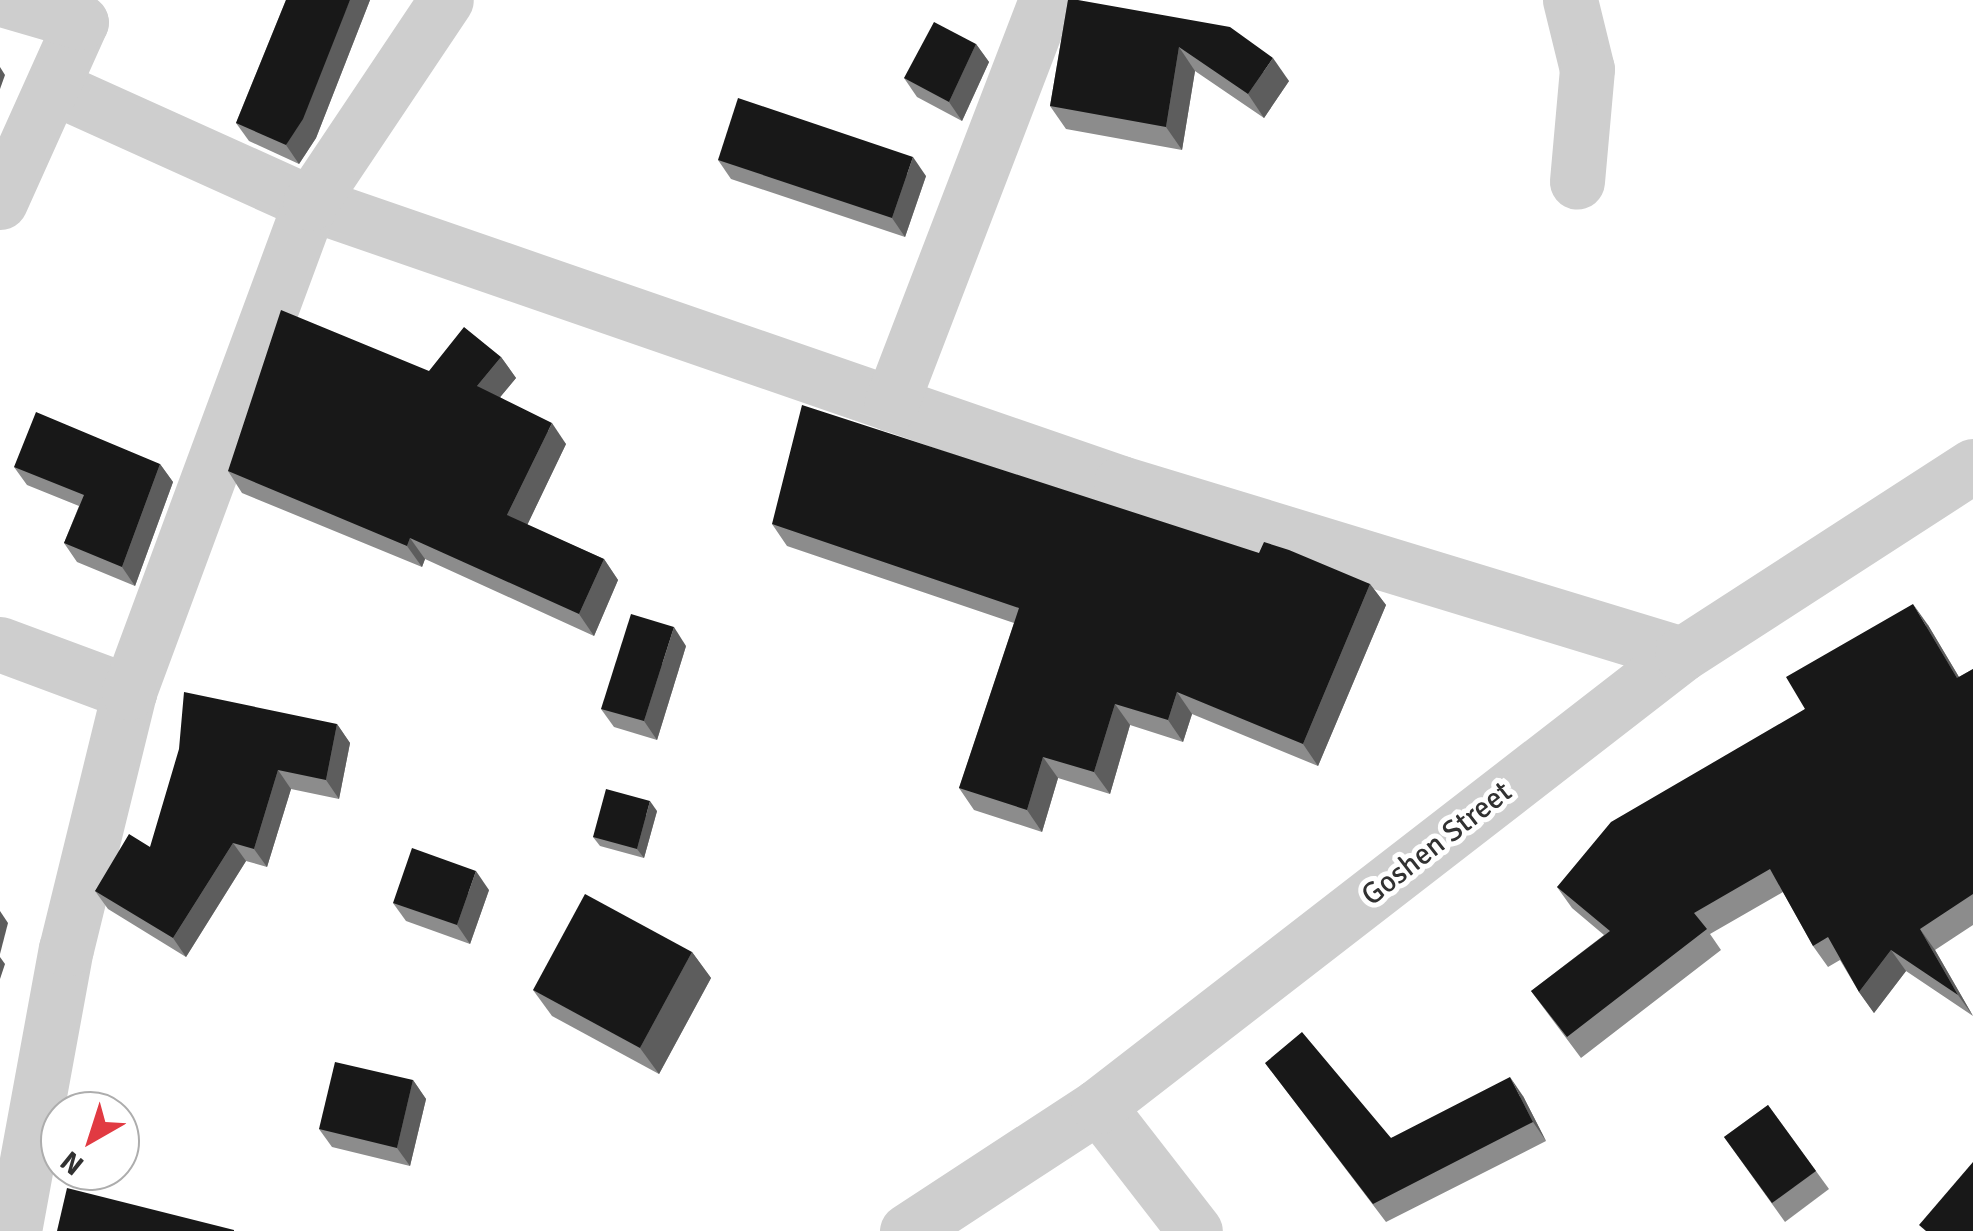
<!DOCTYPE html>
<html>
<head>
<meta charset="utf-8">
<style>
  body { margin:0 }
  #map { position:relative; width:1973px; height:1231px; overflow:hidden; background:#fff; font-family:Signika,sans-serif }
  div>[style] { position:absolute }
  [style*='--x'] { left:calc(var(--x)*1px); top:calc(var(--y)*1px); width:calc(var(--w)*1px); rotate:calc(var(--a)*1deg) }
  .minor>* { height:55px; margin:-27.5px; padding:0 27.5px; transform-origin:27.5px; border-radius:27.5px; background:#cecece }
  .wall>* { inset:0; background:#8c8c8c }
  .shaded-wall>* { inset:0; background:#5d5d5d }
  .building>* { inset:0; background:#181818 }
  span { translate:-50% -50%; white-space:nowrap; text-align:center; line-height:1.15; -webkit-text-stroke:10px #fff; paint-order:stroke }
  .street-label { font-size:30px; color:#313131 }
  .north { position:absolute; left:40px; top:1091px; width:100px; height:100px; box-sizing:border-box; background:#fff; border:2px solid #adadad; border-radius:50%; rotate:219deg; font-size:28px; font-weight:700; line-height:40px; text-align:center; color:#313131 }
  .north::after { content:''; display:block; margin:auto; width:35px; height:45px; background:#e13a42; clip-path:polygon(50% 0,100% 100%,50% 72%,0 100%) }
</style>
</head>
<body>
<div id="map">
  <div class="minor">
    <div style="--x:1570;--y:0;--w:71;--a:76.2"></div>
    <div style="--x:1587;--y:69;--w:113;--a:95.1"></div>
    <div style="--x:53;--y:87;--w:282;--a:24.3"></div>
    <div style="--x:310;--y:203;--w:858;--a:19.05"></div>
    <div style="--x:1121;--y:483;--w:586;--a:16.95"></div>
    <div style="--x:0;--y:202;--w:197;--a:-65.8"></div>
    <div style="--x:81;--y:22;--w:79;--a:-163.9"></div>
    <div style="--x:891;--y:404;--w:433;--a:-69"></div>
    <div style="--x:0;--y:644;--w:138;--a:20.4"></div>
    <div style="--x:1098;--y:1106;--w:158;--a:52.2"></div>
    <div style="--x:14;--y:1231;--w:287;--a:-79.6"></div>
    <div style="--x:66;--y:949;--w:265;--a:-76.2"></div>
    <div style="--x:129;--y:692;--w:521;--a:-69.69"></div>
    <div style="--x:310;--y:203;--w:244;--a:-56.2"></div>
    <div style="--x:907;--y:1231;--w:228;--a:-33.2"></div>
    <div style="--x:1098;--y:1106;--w:738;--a:-37.74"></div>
    <div style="--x:1682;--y:654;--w:346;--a:-32.9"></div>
  </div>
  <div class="wall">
    <div style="clip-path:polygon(286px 0,370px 0,316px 138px,299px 164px,249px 141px,236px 123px)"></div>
    <div style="clip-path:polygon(1068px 0,1289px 81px,1264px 118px,1195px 71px,1182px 150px,1066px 129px,1050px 106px)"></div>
    <div style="clip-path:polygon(976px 44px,989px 62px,962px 121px,917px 97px,904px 78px)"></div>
    <div style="clip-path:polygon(718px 160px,926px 176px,905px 237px,731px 179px)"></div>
    <div style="clip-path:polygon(501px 357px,516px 378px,500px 397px,566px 444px,527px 525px,604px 559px,618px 580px,594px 636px,425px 559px,422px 567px,242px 493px,228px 471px,429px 371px)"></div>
    <div style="clip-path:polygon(160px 464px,173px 482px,135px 586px,77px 562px,64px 543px,79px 506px,27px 485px,14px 467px)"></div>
    <div style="clip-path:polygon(772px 524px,1259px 553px,1370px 584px,1386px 605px,1318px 766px,1192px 714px,1183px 742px,1130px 725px,1110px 794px,1058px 778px,1042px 832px,974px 810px,959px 788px,1014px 623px,787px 546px)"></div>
    <div style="clip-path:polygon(1928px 625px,1959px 677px,1973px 669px,1973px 925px,1935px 950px,1973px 1016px,1906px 971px,1874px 1013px,1859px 992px,1840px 960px,1828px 967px,1813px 946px,1783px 892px,1710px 934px,1721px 950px,1581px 1058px,1531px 991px,1604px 935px,1572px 908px,1557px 887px,1805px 709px)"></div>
    <div style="clip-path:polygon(686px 646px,657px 740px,614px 727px,601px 709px)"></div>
    <div style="clip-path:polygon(337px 724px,350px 743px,339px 799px,291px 789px,267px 867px,246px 861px,186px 957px,108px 909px,95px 891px,150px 847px)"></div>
    <div style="clip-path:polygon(657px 811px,644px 858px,600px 846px,593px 837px)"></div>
    <div style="clip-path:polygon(489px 890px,470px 944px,406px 921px,393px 903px)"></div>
    <div style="clip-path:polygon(692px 952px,711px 978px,659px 1074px,552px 1016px,533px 990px)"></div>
    <div style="clip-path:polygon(1265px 1063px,1391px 1138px,1523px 1096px,1546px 1141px,1386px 1222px)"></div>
    <div style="clip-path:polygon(413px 1080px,426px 1099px,410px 1166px,332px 1147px,319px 1129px)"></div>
    <div style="clip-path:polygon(1768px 1105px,1829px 1189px,1785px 1222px,1724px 1137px)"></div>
  </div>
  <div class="shaded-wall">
    <div style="clip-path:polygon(350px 0,370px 0,316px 138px,299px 164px,286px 145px)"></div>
    <div style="clip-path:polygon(976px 44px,989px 62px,962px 121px,949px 102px)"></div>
    <div style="clip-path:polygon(1179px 47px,1195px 71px,1182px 150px,1166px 127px)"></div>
    <div style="clip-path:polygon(1273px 58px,1289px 81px,1264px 118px,1248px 94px)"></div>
    <div style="clip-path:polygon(0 67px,5px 75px,0 89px)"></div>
    <div style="clip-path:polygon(913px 157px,926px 176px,905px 237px,892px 218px)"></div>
    <div style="clip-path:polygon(501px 357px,516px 378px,492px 407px,477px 386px)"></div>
    <div style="clip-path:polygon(552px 423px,566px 444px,522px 536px,507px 515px)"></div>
    <div style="clip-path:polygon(160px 464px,173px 482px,135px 586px,122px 567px)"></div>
    <div style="clip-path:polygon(410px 538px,425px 559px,422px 567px,407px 546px)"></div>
    <div style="clip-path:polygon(604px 559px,618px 580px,594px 636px,579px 614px)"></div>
    <div style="clip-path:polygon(1370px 584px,1386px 605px,1318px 766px,1303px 744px)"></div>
    <div style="clip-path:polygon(1913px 604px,1928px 625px,1972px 699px,1957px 678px)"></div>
    <div style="clip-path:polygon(674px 627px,686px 646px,657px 740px,644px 721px)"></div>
    <div style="clip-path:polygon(1177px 692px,1192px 714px,1183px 742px,1168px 720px)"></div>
    <div style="clip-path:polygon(1115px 704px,1130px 725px,1110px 794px,1094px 772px)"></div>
    <div style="clip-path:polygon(337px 724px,350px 743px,339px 799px,326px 780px)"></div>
    <div style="clip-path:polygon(1043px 757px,1058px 778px,1042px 832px,1027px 810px)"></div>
    <div style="clip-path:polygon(278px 770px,291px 789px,267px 867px,254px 849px)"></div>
    <div style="clip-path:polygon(650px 801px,657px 811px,644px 858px,637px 849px)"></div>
    <div style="clip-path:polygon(233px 843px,246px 861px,186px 957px,173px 938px)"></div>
    <div style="clip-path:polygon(476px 871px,489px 890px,470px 944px,457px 925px)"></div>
    <div style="clip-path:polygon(0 911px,8px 923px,0 954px)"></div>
    <div style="clip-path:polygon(1920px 929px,1935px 950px,1973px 1016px,1958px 995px)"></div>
    <div style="clip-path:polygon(1891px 950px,1906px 971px,1874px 1013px,1859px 992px)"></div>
    <div style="clip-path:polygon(692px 952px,711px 978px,659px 1074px,640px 1048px)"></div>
    <div style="clip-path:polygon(0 957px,5px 964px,0 979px)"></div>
    <div style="clip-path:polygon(1510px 1077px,1523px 1096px,1546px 1141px,1533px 1122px)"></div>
    <div style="clip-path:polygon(413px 1080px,426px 1099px,410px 1166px,397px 1148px)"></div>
  </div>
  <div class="building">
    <div style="clip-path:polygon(286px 0,350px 0,303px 119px,286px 145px,236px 123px)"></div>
    <div style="clip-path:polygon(1068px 0,1078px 0,1230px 27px,1273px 58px,1248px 94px,1179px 47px,1166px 127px,1050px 106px)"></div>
    <div style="clip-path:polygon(934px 22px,976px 44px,949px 102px,904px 78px)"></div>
    <div style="clip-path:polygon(738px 98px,913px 157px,892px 218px,718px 160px)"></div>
    <div style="clip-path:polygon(281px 310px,429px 371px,464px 327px,501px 357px,477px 386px,552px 423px,507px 515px,604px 559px,579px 614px,410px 538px,407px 546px,228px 471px)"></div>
    <div style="clip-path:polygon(802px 405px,1259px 553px,1264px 542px,1289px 550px,1370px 584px,1303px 744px,1177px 692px,1168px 720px,1115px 704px,1094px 772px,1043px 757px,1027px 810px,959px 788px,1019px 608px,772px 524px)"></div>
    <div style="clip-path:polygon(36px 412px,160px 464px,122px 567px,64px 543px,84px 495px,14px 467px)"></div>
    <div style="clip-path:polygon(1913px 604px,1957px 678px,1973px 669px,1973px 894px,1920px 929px,1958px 995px,1891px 950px,1859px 992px,1828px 937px,1813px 946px,1770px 869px,1694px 913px,1707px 929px,1567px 1037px,1531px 991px,1610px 931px,1557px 887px,1611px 822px,1805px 709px,1786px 677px)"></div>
    <div style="clip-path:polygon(631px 614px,674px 627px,644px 721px,601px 709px)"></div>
    <div style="clip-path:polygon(184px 692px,337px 724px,326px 780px,278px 770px,254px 849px,233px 843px,173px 938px,95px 891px,129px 834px,150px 847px,179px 749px)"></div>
    <div style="clip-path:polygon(606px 789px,650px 801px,637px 849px,593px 837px)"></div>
    <div style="clip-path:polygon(412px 848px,476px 871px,457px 925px,393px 903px)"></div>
    <div style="clip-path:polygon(585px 894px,692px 952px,640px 1048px,533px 990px)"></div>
    <div style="clip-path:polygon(1302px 1032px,1391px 1138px,1510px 1077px,1533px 1122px,1373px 1204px,1265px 1063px)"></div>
    <div style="clip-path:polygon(335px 1062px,413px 1080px,397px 1148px,319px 1129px)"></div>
    <div style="clip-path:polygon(1768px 1105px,1816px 1171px,1772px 1203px,1724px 1137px)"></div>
    <div style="clip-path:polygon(1973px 1162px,1973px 1231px,1926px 1231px,1919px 1225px)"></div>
    <div style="clip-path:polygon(67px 1188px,234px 1230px,234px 1231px,57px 1231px)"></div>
  </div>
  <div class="street-label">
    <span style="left:1437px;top:844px;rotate:-38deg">Goshen Street</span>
  </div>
  <div class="north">N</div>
</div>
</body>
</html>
